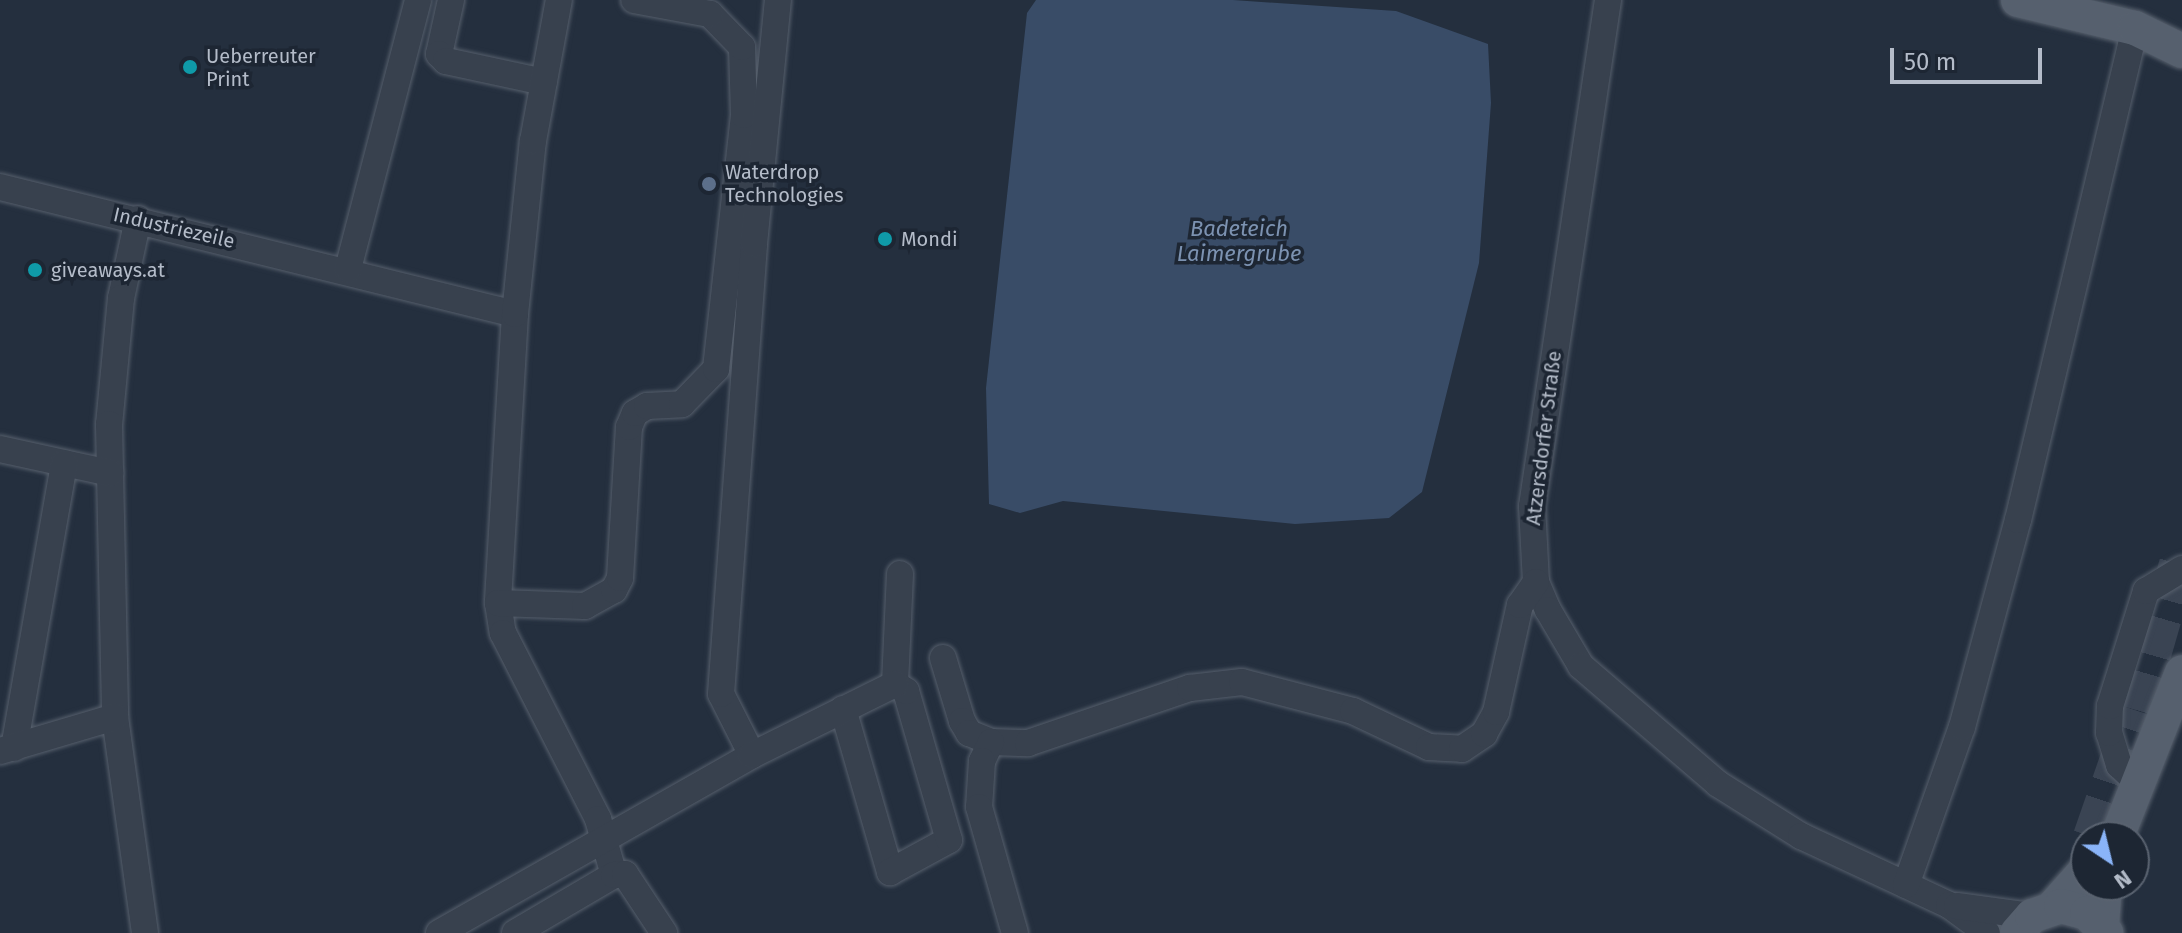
<!DOCTYPE html>
<html>
<head>
<meta charset="utf-8">
<style>
  body { margin:0 }
  #map { position:relative; width:2182px; height:933px; overflow:hidden; background:#242f3e; font-family:"Fira Sans",sans-serif }
  div>[style] { position:absolute }
  [style*='--x'] { left:calc(var(--x)*1px); top:calc(var(--y)*1px); width:calc(var(--w)*1px); rotate:calc(var(--a)*1deg) }
  .water>* { inset:0; background:#394c67 }
  .highway-tunnel>* { height:38px; margin-top:-19px; transform-origin:0; background:repeating-linear-gradient(90deg,#3a4453 0 38px,transparent 0 57px) }
  .roads { filter:drop-shadow(0 0 2px #565f6c) drop-shadow(0 0 2px #565f6c) }
  .minor>* { height:26px; margin:-13px; padding:0 13px; transform-origin:13px; border-radius:13px; background:#38414e }
  .major>* { height:34px; margin:-17px; padding:0 17px; transform-origin:17px; border-radius:17px; background:#56606e }
  .dots>* { width:22px; height:22px; translate:-50% -50%; box-sizing:border-box; border:4px solid #1d2633; border-radius:50% }
  span { translate:-50% -50%; white-space:nowrap; text-align:center; line-height:1.15; -webkit-text-stroke:7px #1d2633; paint-order:stroke }
  .poi-label { font-size:20px; color:#b4bcc9 }
  .left { translate:0 -50%; text-align:left }
  .street-label { font-size:20px; color:#b4bcc9 }
  .water-label { font-size:22px; color:#7c92b1; font-style:italic }
  .north { position:absolute; left:2070px; top:821px; width:80px; height:80px; box-sizing:border-box; background:#1d2633; border:2px solid #59626f; border-radius:50%; rotate:145deg; font-size:22px; font-weight:700; line-height:32px; text-align:center; color:#b4bcc9 }
  .north::after { content:''; display:block; margin:auto; width:28px; height:36px; background:#8ab4f8; clip-path:polygon(50% 0,100% 100%,50% 72%,0 100%) }
  .scale { position:absolute; left:1890px; top:48px; width:152px; height:36px; box-sizing:border-box; border:4px solid #b4bcc9; border-top:0; padding-left:10px; font-size:24px; line-height:28px; white-space:nowrap; color:#b4bcc9; -webkit-text-stroke:6px #1d2633; paint-order:stroke }
</style>
</head>
<body>
<div id="map">
  <div class="water">
    <div style="clip-path:polygon(1036px 0,1233px 0,1396px 11px,1488px 44px,1491px 103px,1479px 263px,1422px 492px,1389px 518px,1295px 524px,1063px 501px,1020px 513px,989px 504px,986px 388px,1027px 13px)"></div>
  </div>
  <div class="highway-tunnel">
    <div style="--x:2092;--y:837;--w:134;--a:-70.9"></div>
    <div style="--x:2136;--y:710;--w:166;--a:-73.9"></div>
  </div>
  <div class="roads">
    <div class="minor">
      <div style="--x:451;--y:0;--w:55;--a:102.5"></div>
      <div style="--x:439;--y:54;--w:10;--a:45"></div>
      <div style="--x:446;--y:61;--w:100;--a:12.1"></div>
      <div style="--x:1608;--y:0;--w:512;--a:98.54"></div>
      <div style="--x:1532;--y:506;--w:76;--a:87"></div>
      <div style="--x:1536;--y:582;--w:30;--a:67"></div>
      <div style="--x:1548;--y:610;--w:65;--a:59.5"></div>
      <div style="--x:1581;--y:666;--w:181;--a:40.7"></div>
      <div style="--x:1718;--y:784;--w:98;--a:32.1"></div>
      <div style="--x:1801;--y:836;--w:163;--a:25"></div>
      <div style="--x:1949;--y:905;--w:47;--a:36.4"></div>
      <div style="--x:0;--y:187;--w:530;--a:13.85"></div>
      <div style="--x:515;--y:314;--w:289;--a:93.4"></div>
      <div style="--x:498;--y:603;--w:30;--a:81"></div>
      <div style="--x:503;--y:633;--w:209;--a:62.9"></div>
      <div style="--x:598;--y:819;--w:58;--a:74.1"></div>
      <div style="--x:138;--y:219;--w:81;--a:102.1"></div>
      <div style="--x:121;--y:298;--w:127;--a:95.4"></div>
      <div style="--x:109;--y:424;--w:293;--a:88.8"></div>
      <div style="--x:115;--y:717;--w:218;--a:82.1"></div>
      <div style="--x:348;--y:269;--w:278;--a:-75.4"></div>
      <div style="--x:515;--y:314;--w:174;--a:-84.1"></div>
      <div style="--x:533;--y:141;--w:143;--a:-79.6"></div>
      <div style="--x:0;--y:449;--w:113;--a:12.3"></div>
      <div style="--x:498;--y:603;--w:87;--a:2"></div>
      <div style="--x:585;--y:606;--w:33;--a:-29"></div>
      <div style="--x:614;--y:590;--w:13;--a:-63"></div>
      <div style="--x:620;--y:578;--w:151;--a:-86.6"></div>
      <div style="--x:629;--y:427;--w:15;--a:-67"></div>
      <div style="--x:635;--y:413;--w:14;--a:-30"></div>
      <div style="--x:647;--y:406;--w:35;--a:-3"></div>
      <div style="--x:682;--y:404;--w:49;--a:-45.8"></div>
      <div style="--x:716;--y:369;--w:256;--a:-83.7"></div>
      <div style="--x:744;--y:115;--w:68;--a:-91.7"></div>
      <div style="--x:742;--y:47;--w:46;--a:-134.1"></div>
      <div style="--x:710;--y:14;--w:77;--a:-169.6"></div>
      <div style="--x:943;--y:658;--w:66;--a:73.2"></div>
      <div style="--x:962;--y:721;--w:14;--a:60"></div>
      <div style="--x:969;--y:733;--w:24;--a:22"></div>
      <div style="--x:991;--y:742;--w:37;--a:2"></div>
      <div style="--x:1028;--y:743;--w:171;--a:-18.8"></div>
      <div style="--x:1190;--y:688;--w:52;--a:-6.6"></div>
      <div style="--x:1242;--y:682;--w:115;--a:14.6"></div>
      <div style="--x:1353;--y:711;--w:84;--a:25.3"></div>
      <div style="--x:1429;--y:747;--w:33;--a:3"></div>
      <div style="--x:1462;--y:749;--w:27;--a:-34"></div>
      <div style="--x:1484;--y:734;--w:25;--a:-61"></div>
      <div style="--x:1496;--y:712;--w:110;--a:-77.4"></div>
      <div style="--x:1520;--y:605;--w:28;--a:-55"></div>
      <div style="--x:895;--y:684;--w:110;--a:-87.4"></div>
      <div style="--x:843;--y:709;--w:170;--a:73.9"></div>
      <div style="--x:890;--y:872;--w:67;--a:-28.5"></div>
      <div style="--x:949;--y:840;--w:155;--a:-106.1"></div>
      <div style="--x:906;--y:691;--w:13;--a:-148"></div>
      <div style="--x:991;--y:742;--w:21;--a:115"></div>
      <div style="--x:982;--y:761;--w:46;--a:93.7"></div>
      <div style="--x:979;--y:807;--w:131;--a:74.1"></div>
      <div style="--x:14;--y:748;--w:289;--a:-80"></div>
      <div style="--x:0;--y:751;--w:120;--a:-16.5"></div>
      <div style="--x:752;--y:755;--w:68;--a:-116.9"></div>
      <div style="--x:721;--y:694;--w:451;--a:-85.8"></div>
      <div style="--x:754;--y:244;--w:245;--a:-84.4"></div>
      <div style="--x:2136;--y:781;--w:23;--a:-137"></div>
      <div style="--x:2119;--y:765;--w:34;--a:-107"></div>
      <div style="--x:2109;--y:733;--w:27;--a:-88"></div>
      <div style="--x:2110;--y:706;--w:121;--a:-72.6"></div>
      <div style="--x:2146;--y:591;--w:42;--a:-31.4"></div>
      <div style="--x:1906;--y:885;--w:168;--a:-70.5"></div>
      <div style="--x:1962;--y:727;--w:214;--a:-74.9"></div>
      <div style="--x:2018;--y:520;--w:506;--a:-76.62"></div>
      <div style="--x:1957;--y:906;--w:76;--a:7.6"></div>
      <div style="--x:439;--y:933;--w:360;--a:-29.6"></div>
      <div style="--x:752;--y:755;--w:160;--a:-26.4"></div>
      <div style="--x:515;--y:933;--w:115;--a:-30.4"></div>
      <div style="--x:614;--y:875;--w:11;--a:-5"></div>
      <div style="--x:625;--y:874;--w:71;--a:56.5"></div>
    </div>
    <div class="major">
      <div style="--x:2018;--y:0;--w:120;--a:13.5"></div>
      <div style="--x:2135;--y:28;--w:52;--a:26.1"></div>
      <div style="--x:2117;--y:837;--w:177;--a:-68.5"></div>
      <div style="--x:2054;--y:906;--w:48;--a:-48.4"></div>
      <div style="--x:2102;--y:926;--w:41;--a:-85.8"></div>
      <div style="--x:2017;--y:933;--w:23;--a:-49"></div>
      <div style="--x:2032;--y:916;--w:31;--a:-19"></div>
      <div style="--x:2061;--y:906;--w:27;--a:15"></div>
      <div style="--x:2087;--y:913;--w:28;--a:46"></div>
    </div>
  </div>
  <div class="dots">
    <div style="left:190px;top:67px;background:#0f9aa8"></div>
    <div style="left:709px;top:184px;background:#5c6f8a"></div>
    <div style="left:885px;top:239px;background:#0f9aa8"></div>
    <div style="left:35px;top:270px;background:#0f9aa8"></div>
  </div>
  <div class="poi-label">
    <span class="left" style="left:206px;top:68px">Ueberreuter<br>Print</span>
    <span class="left" style="left:725px;top:184px">Waterdrop<br>Technologies</span>
    <span class="left" style="left:901px;top:239px">Mondi</span>
    <span class="left" style="left:51px;top:270px">giveaways.at</span>
  </div>
  <div class="street-label">
    <span style="left:174px;top:228px;rotate:13deg">Industriezeile</span>
    <span style="left:1544px;top:438px;rotate:-83deg">Atzersdorfer Straße</span>
  </div>
  <div class="water-label">
    <span style="left:1239px;top:241px">Badeteich<br>Laimergrube</span>
  </div>
  <div class="north">N</div>
  <div class="scale">50 m</div>
</div>
</body>
</html>
